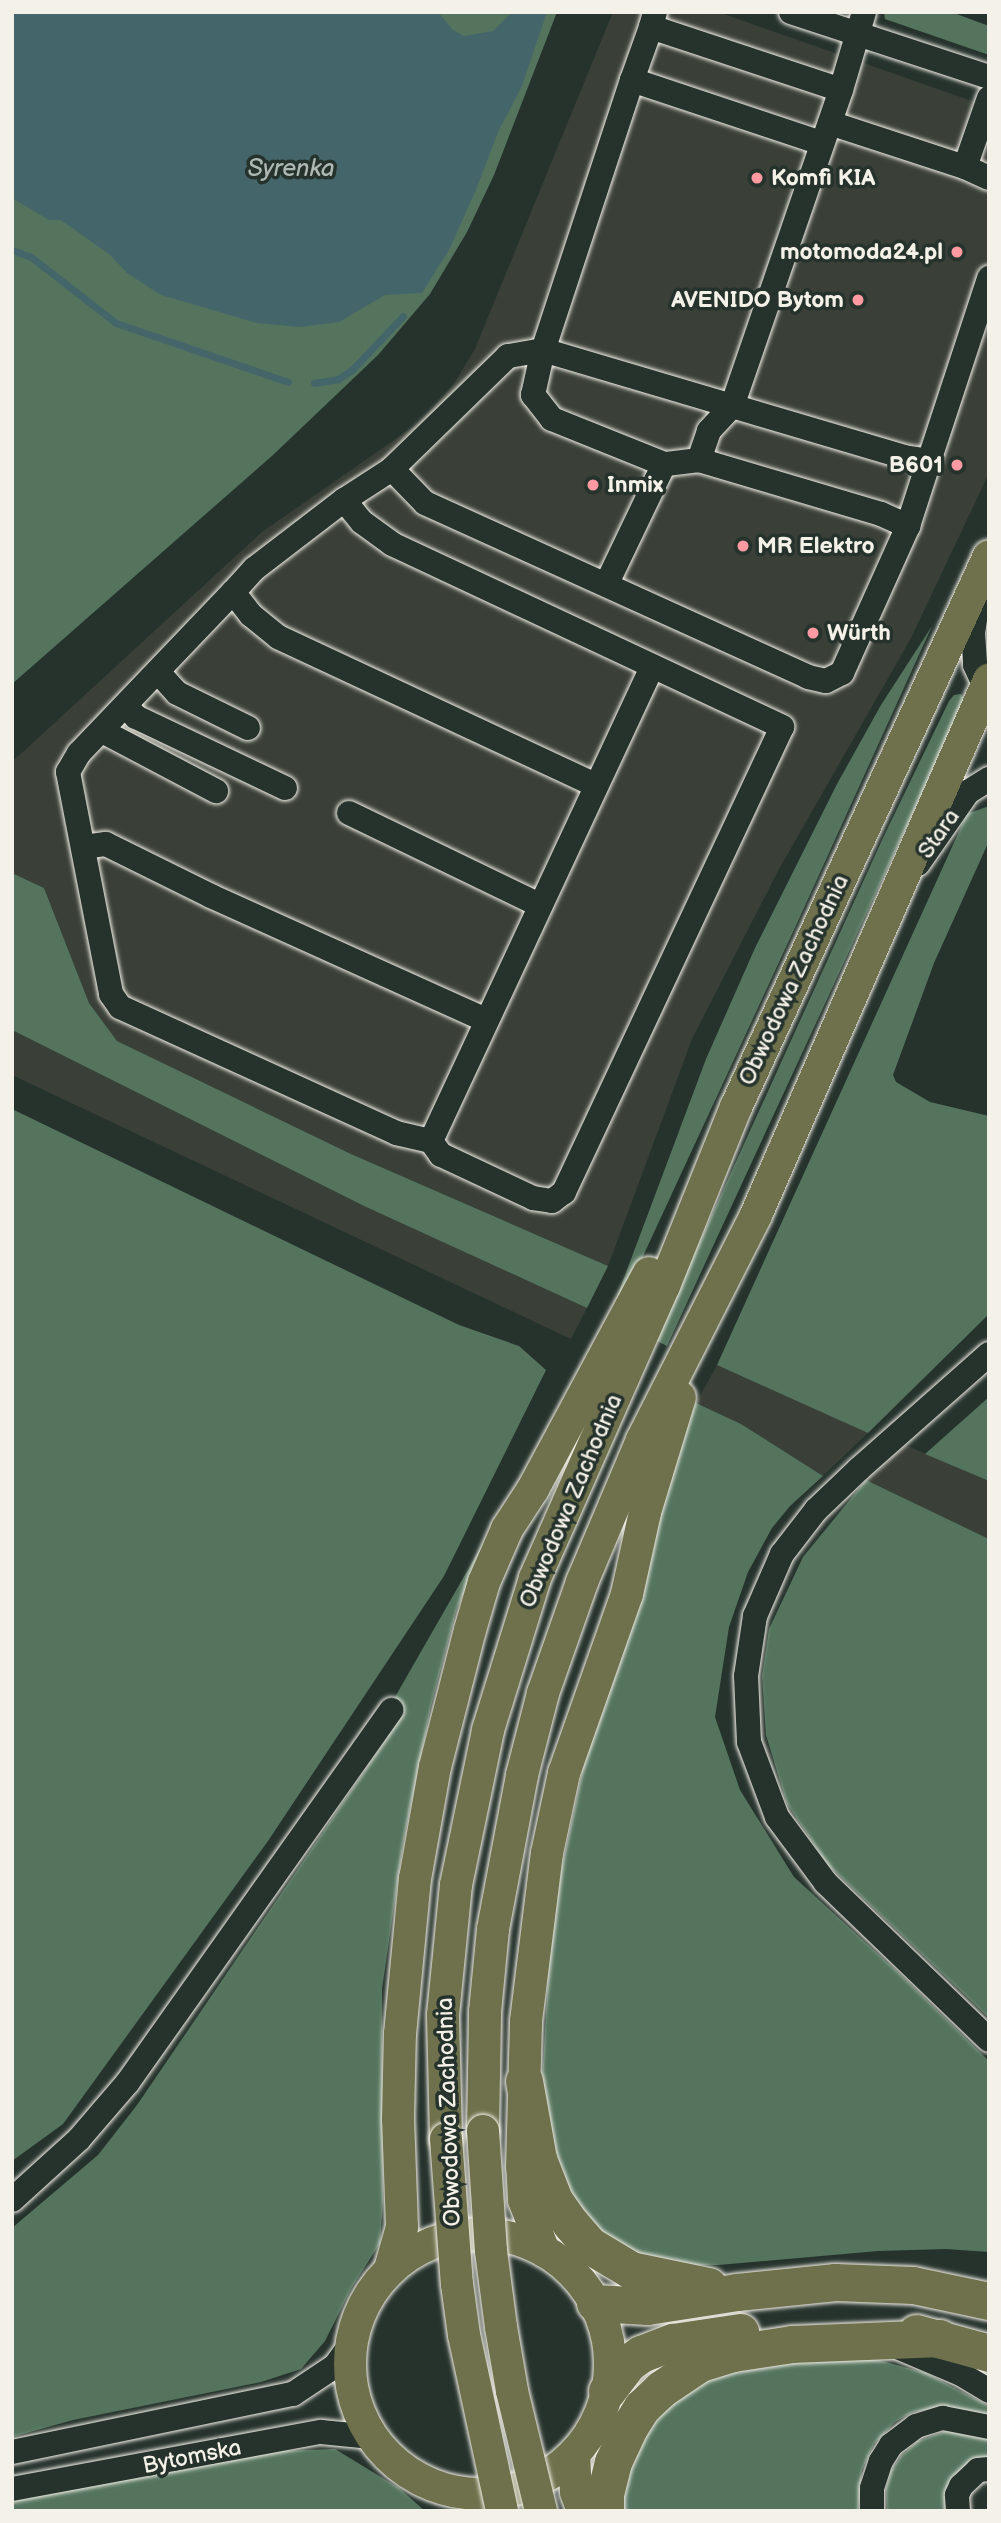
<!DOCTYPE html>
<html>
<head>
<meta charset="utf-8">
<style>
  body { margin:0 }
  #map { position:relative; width:1001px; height:2523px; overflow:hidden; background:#26332d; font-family:"Balsamiq Sans",sans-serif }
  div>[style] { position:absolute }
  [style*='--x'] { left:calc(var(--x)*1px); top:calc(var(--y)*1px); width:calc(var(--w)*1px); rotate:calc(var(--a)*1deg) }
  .built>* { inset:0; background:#3a4038 }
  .green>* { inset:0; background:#54745e }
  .water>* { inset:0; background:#44666a }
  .stream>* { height:7px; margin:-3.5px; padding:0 3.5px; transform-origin:3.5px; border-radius:3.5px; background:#44666a }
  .roads { filter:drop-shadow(0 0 2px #f4f1e8) drop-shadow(0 0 2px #f4f1e8) }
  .minor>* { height:24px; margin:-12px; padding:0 12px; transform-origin:12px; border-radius:12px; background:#26332d }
  .major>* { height:32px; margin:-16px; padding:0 16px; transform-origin:16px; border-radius:16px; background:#6e714b }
  .major>.ring { margin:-16px; padding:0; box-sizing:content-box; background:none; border:32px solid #6e714b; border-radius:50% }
  .highway>* { height:37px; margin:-18.5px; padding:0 18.5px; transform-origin:18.5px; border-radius:18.5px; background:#6e714b }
  .bridges { filter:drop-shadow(0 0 2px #f4f1e8) drop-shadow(0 0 2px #f4f1e8) }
  .major-bridge>* { height:32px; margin:-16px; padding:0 16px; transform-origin:16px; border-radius:16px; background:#6e714b }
  .dots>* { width:19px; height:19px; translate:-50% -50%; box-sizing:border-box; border:4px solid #26332d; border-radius:50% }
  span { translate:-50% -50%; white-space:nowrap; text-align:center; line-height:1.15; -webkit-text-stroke:7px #26332d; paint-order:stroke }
  .poi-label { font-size:23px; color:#f4f1e8; font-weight:700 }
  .left { translate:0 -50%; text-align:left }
  .right { translate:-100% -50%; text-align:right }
  .street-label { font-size:23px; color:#f4f1e8 }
  .water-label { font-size:24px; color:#aeb9b6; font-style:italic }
  .frame { position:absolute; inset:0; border:14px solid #f4f1e8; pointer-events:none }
</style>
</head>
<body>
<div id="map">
  <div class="built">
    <div style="clip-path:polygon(613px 12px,718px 12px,989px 107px,989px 473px,911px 638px,779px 869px,692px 1039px,608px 1266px,351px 1154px,117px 1041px,89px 1003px,44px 888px,12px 873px,12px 762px,262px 532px,420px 422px,453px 385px,475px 349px)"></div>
    <div style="clip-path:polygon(12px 1030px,364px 1206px,587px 1308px,571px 1339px,12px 1075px)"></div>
    <div style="clip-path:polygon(717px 1365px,784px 1394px,868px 1433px,823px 1476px,741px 1424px,696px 1403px)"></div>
    <div style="clip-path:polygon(905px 1445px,989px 1481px,989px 1539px,866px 1480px)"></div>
  </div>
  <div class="green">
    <div style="clip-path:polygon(12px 12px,557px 12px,494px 175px,467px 232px,430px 294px,378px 355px,273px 455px,12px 684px)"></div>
    <div style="clip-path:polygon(951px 12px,989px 26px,989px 55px,885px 19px,884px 13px)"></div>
    <div style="clip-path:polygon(932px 626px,798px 921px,613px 1321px,609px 1318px,706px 1059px,755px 948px,837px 784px,881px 705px)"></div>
    <div style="clip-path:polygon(961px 694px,965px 700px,667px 1346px,655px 1340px,883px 838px,949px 701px,954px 695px)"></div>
    <div style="clip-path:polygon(989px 806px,989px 841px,934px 963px,893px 1075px,896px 1082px,930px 1102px,989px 1116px,989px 1314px,868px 1433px,717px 1365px,967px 814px)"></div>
    <div style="clip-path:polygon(12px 873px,44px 888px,89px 1003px,117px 1041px,351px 1154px,608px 1266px,587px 1308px,364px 1206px,12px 1030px)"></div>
    <div style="clip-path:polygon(12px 1109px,459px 1325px,519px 1346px,546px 1370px,444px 1576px,268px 1841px,63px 2124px,12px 2161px)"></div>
    <div style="clip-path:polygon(989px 1397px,989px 1481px,925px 1454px)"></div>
    <div style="clip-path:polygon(696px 1403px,741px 1424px,823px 1476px,790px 1506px,772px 1528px,748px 1572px,729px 1627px,715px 1717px,740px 1790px,794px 1877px,901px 1975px,989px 2061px,989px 2252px,946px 2249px,878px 2251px,718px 2265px,662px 2265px,602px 2238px,561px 2188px,542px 2081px,549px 1963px,561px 1872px,587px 1750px,677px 1448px)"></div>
    <div style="clip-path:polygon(866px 1480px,989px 1539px,989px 2018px,828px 1865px,787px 1804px,766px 1735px,762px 1676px,769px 1629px,803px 1557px)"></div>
    <div style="clip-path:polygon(497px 1519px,457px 1608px,431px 1706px,403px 1844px,382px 1989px,383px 2201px,380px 2243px,351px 2289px,325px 2341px,301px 2369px,261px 2382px,73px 2420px,12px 2437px,12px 2228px,98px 2155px,137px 2105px,400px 1719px,395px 1697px)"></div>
    <div style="clip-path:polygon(860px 2355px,926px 2373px,989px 2406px,989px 2418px,970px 2411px,942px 2407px,913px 2412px,895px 2422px,874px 2444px,862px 2470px,858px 2511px,620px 2511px,619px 2491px,641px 2440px,674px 2399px,703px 2376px,769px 2362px)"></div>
    <div style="clip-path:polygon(952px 2429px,989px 2437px,989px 2458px,965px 2466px,954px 2476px,948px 2511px,887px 2511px,886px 2489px,891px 2471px,901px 2456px,918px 2441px)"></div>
    <div style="clip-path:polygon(335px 2449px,399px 2488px,425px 2511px,12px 2511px,12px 2500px,282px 2451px)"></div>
  </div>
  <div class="water">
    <div style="clip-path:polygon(12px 12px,438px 12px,453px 30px,464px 36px,493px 31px,512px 12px,547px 12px,522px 86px,499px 130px,475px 192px,449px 250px,422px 293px,385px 295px,339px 322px,300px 327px,257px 323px,161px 295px,127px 273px,110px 255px,71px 227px,60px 220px,49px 220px,12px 198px)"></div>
  </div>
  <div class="stream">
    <div style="--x:12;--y:250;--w:20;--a:20"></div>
    <div style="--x:31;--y:257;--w:108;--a:37.8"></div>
    <div style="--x:116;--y:323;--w:182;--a:18.9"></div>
    <div style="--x:314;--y:383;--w:24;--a:-9"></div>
    <div style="--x:338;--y:379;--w:17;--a:-33"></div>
    <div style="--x:352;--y:370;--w:74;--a:-46.6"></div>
  </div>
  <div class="roads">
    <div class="minor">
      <div style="--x:655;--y:12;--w:16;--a:105"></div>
      <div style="--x:651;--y:27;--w:200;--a:18.3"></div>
      <div style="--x:791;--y:12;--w:208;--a:18.2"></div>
      <div style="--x:864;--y:12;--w:81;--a:106.4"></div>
      <div style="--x:841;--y:90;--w:334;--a:109"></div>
      <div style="--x:732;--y:406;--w:179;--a:16.5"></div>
      <div style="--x:904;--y:457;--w:25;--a:9"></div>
      <div style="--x:929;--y:461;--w:193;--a:-71.8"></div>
      <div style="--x:651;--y:27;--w:56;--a:109.7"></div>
      <div style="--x:632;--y:80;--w:199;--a:18.4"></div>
      <div style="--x:632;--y:80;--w:284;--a:108.2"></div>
      <div style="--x:543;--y:350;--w:36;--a:170"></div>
      <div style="--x:508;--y:356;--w:162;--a:135.8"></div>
      <div style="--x:392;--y:469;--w:47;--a:45.9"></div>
      <div style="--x:425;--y:503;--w:421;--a:24.4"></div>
      <div style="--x:808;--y:677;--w:18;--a:13"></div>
      <div style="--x:826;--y:681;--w:18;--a:-27"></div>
      <div style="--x:842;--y:673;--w:161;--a:-65.8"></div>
      <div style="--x:908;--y:526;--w:68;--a:-72.1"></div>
      <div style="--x:830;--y:123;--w:142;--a:18.1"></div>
      <div style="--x:965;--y:167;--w:26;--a:25"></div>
      <div style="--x:965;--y:167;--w:73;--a:-70.8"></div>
      <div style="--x:699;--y:460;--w:190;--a:16.5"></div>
      <div style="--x:881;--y:514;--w:30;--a:24"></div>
      <div style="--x:392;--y:469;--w:57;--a:147.1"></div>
      <div style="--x:344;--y:500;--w:113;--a:142.5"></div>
      <div style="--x:254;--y:569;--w:31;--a:132"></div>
      <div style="--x:233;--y:592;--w:29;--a:52"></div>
      <div style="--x:251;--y:615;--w:35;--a:39"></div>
      <div style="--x:278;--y:637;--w:351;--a:25"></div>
      <div style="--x:344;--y:500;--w:28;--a:51"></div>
      <div style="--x:362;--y:522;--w:37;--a:36"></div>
      <div style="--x:392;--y:544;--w:431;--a:25.1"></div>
      <div style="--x:782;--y:727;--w:514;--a:115.12"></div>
      <div style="--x:564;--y:1192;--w:15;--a:143"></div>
      <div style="--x:552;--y:1201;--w:19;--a:-171"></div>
      <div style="--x:533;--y:1198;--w:102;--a:-154.9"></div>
      <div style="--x:441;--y:1155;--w:17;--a:-126"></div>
      <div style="--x:431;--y:1141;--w:523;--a:-65"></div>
      <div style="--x:607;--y:583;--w:132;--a:-64.4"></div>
      <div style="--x:664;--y:464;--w:121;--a:-158.1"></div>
      <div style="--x:552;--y:419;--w:31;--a:-128"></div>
      <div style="--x:533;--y:395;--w:46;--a:-77.5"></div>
      <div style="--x:543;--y:350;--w:197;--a:16.5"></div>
      <div style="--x:732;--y:406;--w:34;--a:133"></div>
      <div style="--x:709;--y:431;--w:31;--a:109"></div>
      <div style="--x:699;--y:460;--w:35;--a:173"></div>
      <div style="--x:233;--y:592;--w:223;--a:133.7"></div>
      <div style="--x:79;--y:753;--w:22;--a:120"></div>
      <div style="--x:68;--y:772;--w:226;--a:79"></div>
      <div style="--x:111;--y:994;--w:16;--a:55"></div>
      <div style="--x:120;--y:1007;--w:303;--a:24.5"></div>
      <div style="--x:396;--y:1133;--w:36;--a:13"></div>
      <div style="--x:979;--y:593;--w:40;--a:98.5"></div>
      <div style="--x:973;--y:633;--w:32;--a:86"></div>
      <div style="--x:975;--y:665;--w:33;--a:65"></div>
      <div style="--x:158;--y:672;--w:28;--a:48"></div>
      <div style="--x:177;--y:693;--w:79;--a:26.2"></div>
      <div style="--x:126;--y:706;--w:15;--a:48"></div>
      <div style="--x:136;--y:717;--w:165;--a:25.5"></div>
      <div style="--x:102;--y:731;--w:129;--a:27.8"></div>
      <div style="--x:349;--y:813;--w:211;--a:25.8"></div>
      <div style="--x:84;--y:847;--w:22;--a:-8"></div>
      <div style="--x:106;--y:844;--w:117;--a:26.3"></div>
      <div style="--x:211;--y:896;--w:301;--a:24.3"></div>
      <div style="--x:918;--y:864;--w:88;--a:-55.2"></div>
      <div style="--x:968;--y:792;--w:25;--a:-32"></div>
      <div style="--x:989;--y:1354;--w:174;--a:138.5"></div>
      <div style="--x:859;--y:1469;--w:59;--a:136.4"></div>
      <div style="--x:816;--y:1510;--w:56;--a:127.7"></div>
      <div style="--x:782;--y:1554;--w:68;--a:113.5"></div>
      <div style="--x:755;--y:1616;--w:61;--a:98.5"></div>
      <div style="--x:746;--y:1676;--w:66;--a:87.4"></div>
      <div style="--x:749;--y:1742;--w:80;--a:69.5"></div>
      <div style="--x:777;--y:1817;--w:82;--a:53.4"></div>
      <div style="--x:826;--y:1883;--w:226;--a:43.9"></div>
      <div style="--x:12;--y:2200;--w:91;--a:-42.3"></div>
      <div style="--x:79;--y:2139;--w:75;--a:-49.3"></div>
      <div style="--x:128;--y:2082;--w:456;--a:-54.7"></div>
      <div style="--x:890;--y:2344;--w:77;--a:22.9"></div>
      <div style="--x:961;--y:2374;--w:33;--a:31"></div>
      <div style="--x:12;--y:2452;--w:287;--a:-11.7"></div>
      <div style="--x:293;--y:2394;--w:50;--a:-33.7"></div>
      <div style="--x:335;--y:2366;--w:27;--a:-54"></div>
      <div style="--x:12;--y:2489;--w:314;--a:-10.5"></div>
      <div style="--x:321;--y:2432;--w:51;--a:5.6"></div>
      <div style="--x:872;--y:2511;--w:23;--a:-90"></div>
      <div style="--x:872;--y:2488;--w:28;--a:-72"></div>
      <div style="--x:881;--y:2461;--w:19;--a:-58"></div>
      <div style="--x:891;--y:2445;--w:31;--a:-37"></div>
      <div style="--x:916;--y:2426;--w:28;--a:-17"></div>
      <div style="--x:943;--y:2418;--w:47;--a:11.1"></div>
      <div style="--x:958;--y:2511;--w:16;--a:-94"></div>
      <div style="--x:957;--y:2495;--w:10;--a:-66"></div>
      <div style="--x:961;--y:2486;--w:23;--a:-43"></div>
      <div style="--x:978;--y:2470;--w:11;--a:-5"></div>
    </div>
    <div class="major">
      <div style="--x:483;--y:2131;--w:119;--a:-89"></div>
      <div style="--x:485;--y:2012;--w:83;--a:-84.5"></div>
      <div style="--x:493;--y:1929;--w:157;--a:-79.3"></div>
      <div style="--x:522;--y:1775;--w:85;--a:-75.6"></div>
      <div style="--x:543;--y:1693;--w:118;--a:-70.6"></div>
      <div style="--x:582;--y:1582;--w:154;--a:-67.1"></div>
      <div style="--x:642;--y:1440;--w:252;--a:-63.1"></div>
      <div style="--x:756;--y:1215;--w:584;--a:-66.47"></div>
      <div style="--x:446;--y:2139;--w:124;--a:-91.4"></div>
      <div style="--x:443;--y:2015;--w:131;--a:-84.3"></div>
      <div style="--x:456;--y:1885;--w:158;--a:-78.3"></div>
      <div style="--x:488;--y:1730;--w:159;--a:-72.8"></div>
      <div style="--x:535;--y:1578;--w:319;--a:-66.2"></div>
      <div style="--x:664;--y:1286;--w:193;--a:-68.1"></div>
      <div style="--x:736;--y:1107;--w:606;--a:-65.34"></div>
      <div class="ring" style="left:350px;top:2234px;width:228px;height:228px"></div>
      <div style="--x:544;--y:2251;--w:55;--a:-111.4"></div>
      <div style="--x:524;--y:2200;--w:33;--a:-93"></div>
      <div style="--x:522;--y:2167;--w:146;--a:-88.4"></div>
      <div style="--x:526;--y:2021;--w:169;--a:-82.9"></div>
      <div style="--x:547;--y:1853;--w:82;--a:-78"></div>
      <div style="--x:564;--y:1773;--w:190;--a:-70.6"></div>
      <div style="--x:627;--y:1594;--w:84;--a:-77.6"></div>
      <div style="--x:645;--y:1512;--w:120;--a:-73.1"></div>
      <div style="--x:390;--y:2269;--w:44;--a:-74.1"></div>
      <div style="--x:402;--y:2227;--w:108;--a:-92.1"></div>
      <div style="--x:398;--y:2119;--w:85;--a:-88.7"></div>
      <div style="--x:400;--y:2034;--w:156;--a:-84.5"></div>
      <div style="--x:415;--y:1879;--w:114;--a:-79.9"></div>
      <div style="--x:435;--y:1767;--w:141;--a:-75.7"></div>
      <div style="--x:470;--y:1630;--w:50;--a:-73.7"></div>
      <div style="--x:484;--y:1582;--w:58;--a:-66.5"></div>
      <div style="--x:507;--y:1529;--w:48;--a:-57"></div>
      <div style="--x:533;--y:1489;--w:245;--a:-61.8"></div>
      <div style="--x:574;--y:2454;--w:38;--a:87"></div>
      <div style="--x:576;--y:2492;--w:20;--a:70"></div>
    </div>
    <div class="highway">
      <div style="--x:524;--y:2081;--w:79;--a:79.8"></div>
      <div style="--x:538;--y:2159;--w:44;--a:68.7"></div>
      <div style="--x:554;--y:2200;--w:29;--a:55"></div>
      <div style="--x:571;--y:2224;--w:28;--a:49"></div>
      <div style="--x:589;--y:2245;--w:49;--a:30.8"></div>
      <div style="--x:631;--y:2270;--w:79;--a:11.7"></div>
      <div style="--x:595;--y:2303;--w:52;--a:3.3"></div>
      <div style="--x:647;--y:2306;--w:91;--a:-8.8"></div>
      <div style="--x:737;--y:2292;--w:99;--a:-5.8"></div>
      <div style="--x:835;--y:2282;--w:78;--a:2.2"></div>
      <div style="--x:913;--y:2285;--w:78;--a:11.9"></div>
      <div style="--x:916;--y:2333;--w:76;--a:15.3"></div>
      <div style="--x:607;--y:2391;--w:34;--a:-53"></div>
      <div style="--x:627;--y:2364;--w:17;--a:-36"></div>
      <div style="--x:641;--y:2354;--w:34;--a:-21"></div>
      <div style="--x:673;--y:2342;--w:68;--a:-8.5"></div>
      <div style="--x:605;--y:2511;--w:17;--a:-90"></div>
      <div style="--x:605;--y:2494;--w:33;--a:-76"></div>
      <div style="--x:613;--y:2462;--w:40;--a:-65"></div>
      <div style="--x:630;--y:2426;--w:22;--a:-58"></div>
      <div style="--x:642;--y:2407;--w:26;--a:-43"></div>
      <div style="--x:661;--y:2389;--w:47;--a:-33.7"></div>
      <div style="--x:700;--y:2363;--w:34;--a:-17"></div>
      <div style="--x:733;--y:2353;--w:60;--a:-8.7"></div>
      <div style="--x:792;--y:2344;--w:148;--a:-2.3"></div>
    </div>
  </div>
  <div class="bridges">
    <div class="major-bridge">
      <div style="--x:483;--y:2131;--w:120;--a:86.2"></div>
      <div style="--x:491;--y:2251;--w:77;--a:82.5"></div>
      <div style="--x:501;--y:2327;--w:65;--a:80.2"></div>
      <div style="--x:512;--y:2391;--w:123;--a:76.4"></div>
      <div style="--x:446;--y:2139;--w:145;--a:85.7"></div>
      <div style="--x:457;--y:2284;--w:51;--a:82.2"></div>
      <div style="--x:464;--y:2335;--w:180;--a:77.8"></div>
    </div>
  </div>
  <div class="dots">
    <div style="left:757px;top:178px;background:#ff9aa2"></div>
    <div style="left:957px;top:252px;background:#ff9aa2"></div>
    <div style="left:858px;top:300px;background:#ff9aa2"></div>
    <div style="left:957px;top:465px;background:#ff9aa2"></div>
    <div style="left:593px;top:485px;background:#ff9aa2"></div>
    <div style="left:743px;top:546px;background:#ff9aa2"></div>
    <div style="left:813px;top:633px;background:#ff9aa2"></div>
  </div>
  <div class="poi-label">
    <span class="left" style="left:771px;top:178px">Komfi KIA</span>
    <span class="right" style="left:943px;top:252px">motomoda24.pl</span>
    <span class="right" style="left:844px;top:300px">AVENIDO Bytom</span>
    <span class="right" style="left:943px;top:465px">B601</span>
    <span class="left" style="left:607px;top:485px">Inmix</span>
    <span class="left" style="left:757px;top:546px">MR Elektro</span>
    <span class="left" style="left:827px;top:633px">Würth</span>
  </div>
  <div class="street-label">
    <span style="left:939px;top:834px;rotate:-55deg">Stara</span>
    <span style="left:794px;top:980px;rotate:-65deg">Obwodowa Zachodnia</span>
    <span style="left:571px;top:1501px;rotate:-67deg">Obwodowa Zachodnia</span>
    <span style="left:449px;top:2112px;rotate:-92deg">Obwodowa Zachodnia</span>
    <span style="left:192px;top:2457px;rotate:-11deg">Bytomska</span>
  </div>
  <div class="water-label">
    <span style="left:291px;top:169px">Syrenka</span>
  </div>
  <div class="frame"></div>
</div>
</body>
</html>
